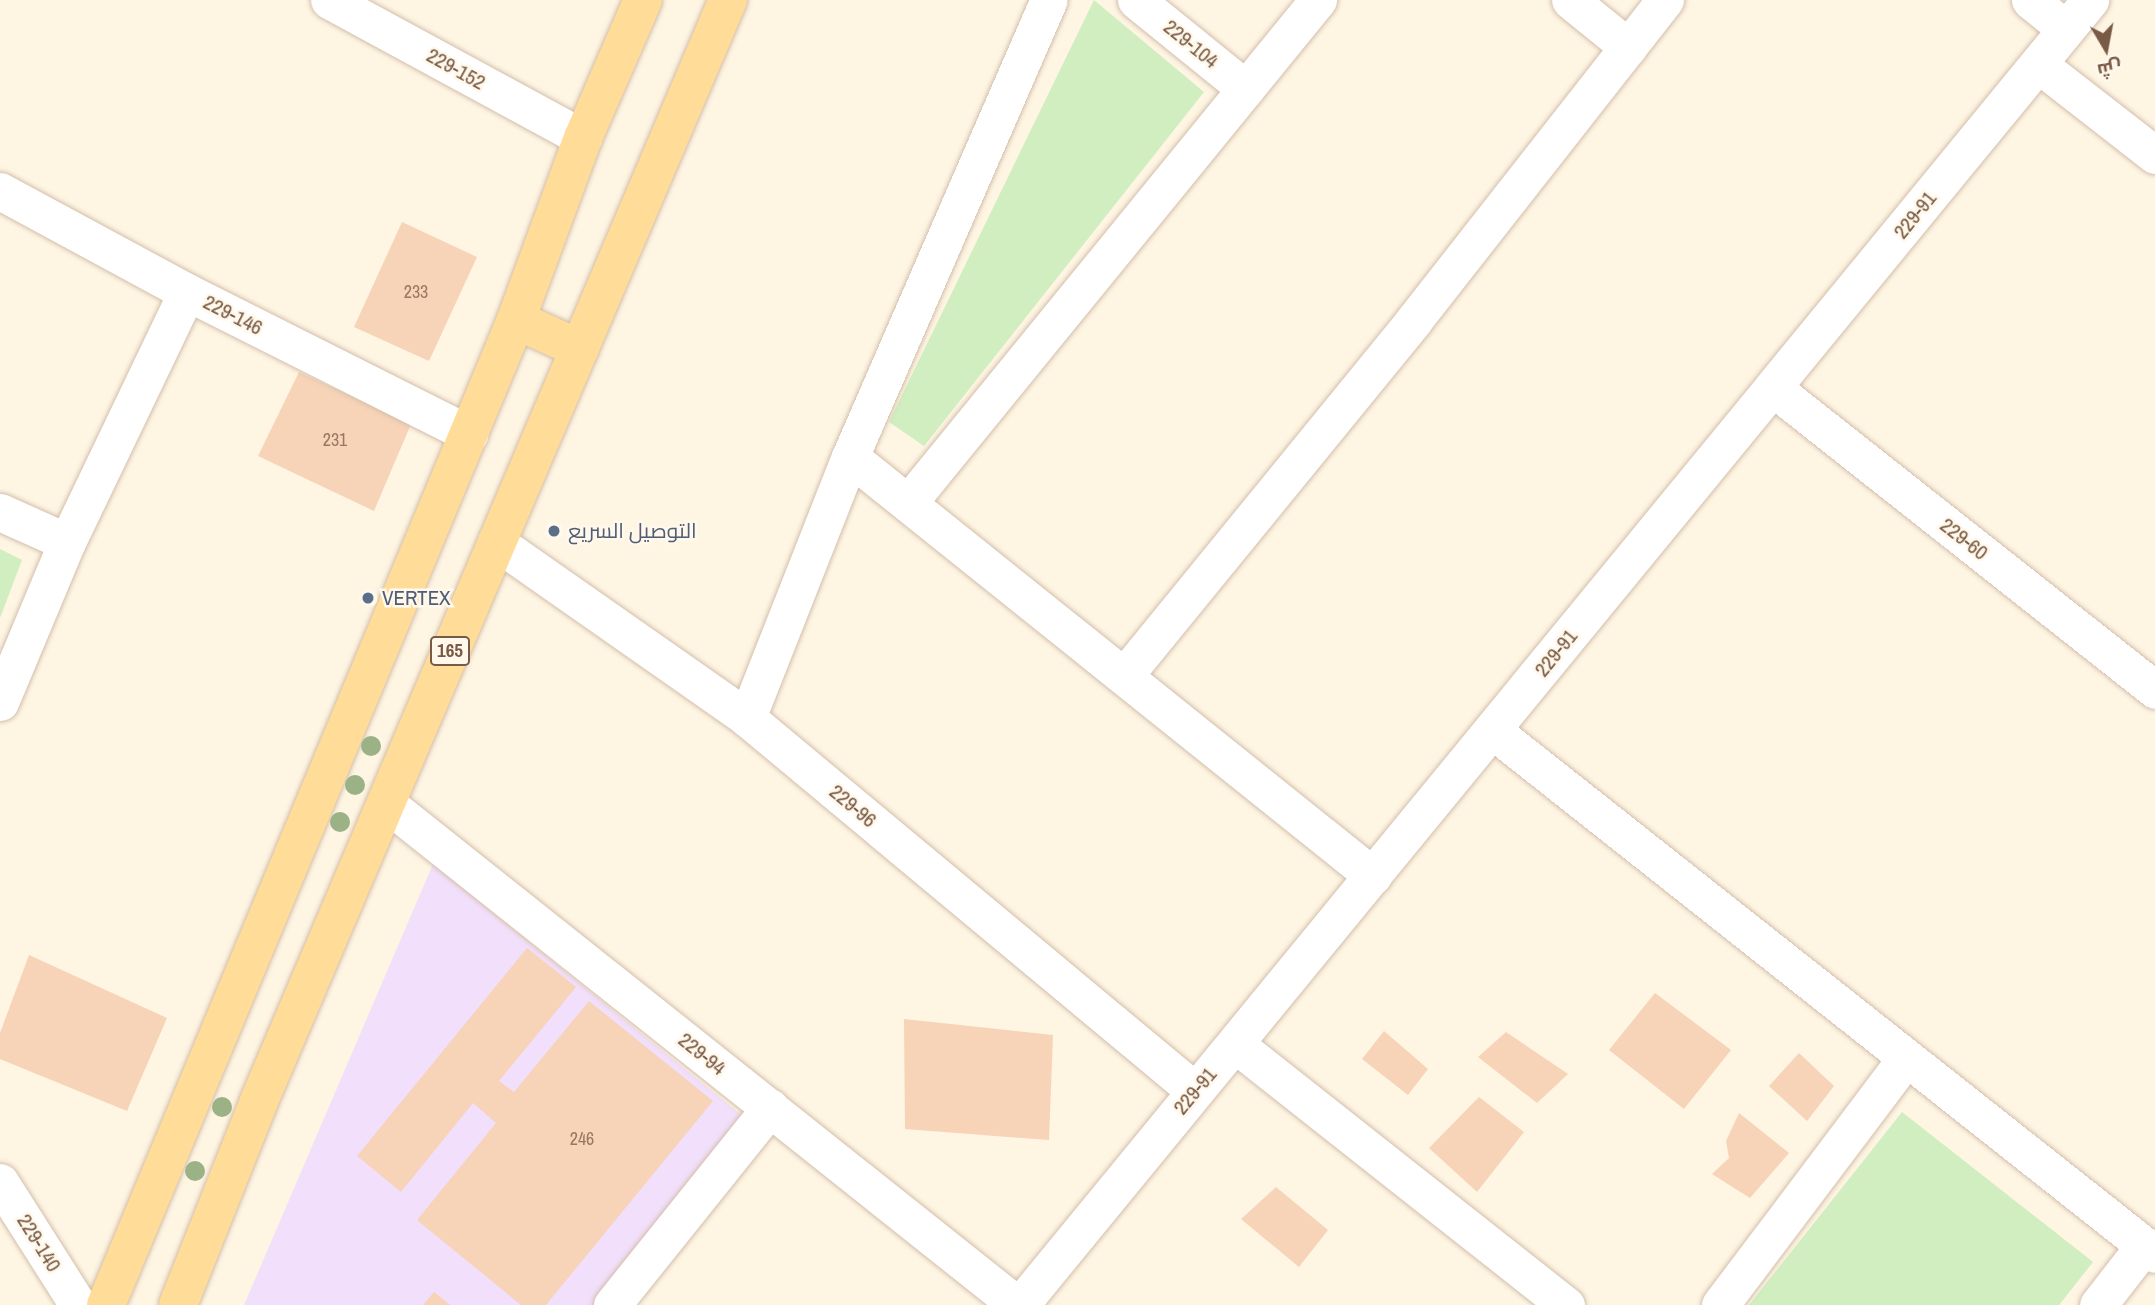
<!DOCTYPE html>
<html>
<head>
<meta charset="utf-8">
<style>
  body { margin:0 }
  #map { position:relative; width:2155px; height:1305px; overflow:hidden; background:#fef5e3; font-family:"Archivo Narrow",Cairo,sans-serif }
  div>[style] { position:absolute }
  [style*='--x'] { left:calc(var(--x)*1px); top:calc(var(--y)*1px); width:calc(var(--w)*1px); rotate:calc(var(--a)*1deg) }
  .education>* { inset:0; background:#f2dffb }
  .green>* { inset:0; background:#d0eebf }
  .building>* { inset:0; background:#f7d3b7 }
  .roads { filter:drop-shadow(0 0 2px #d3beaa) drop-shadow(0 0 2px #d3beaa) }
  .minor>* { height:37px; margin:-18.5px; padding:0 18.5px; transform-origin:18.5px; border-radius:18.5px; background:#fff }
  .primary>* { height:38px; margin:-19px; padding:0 19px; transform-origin:19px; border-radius:19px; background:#fd9 }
  .trees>* { width:20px; height:20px; margin:-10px; border-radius:50%; background:#9bb186 }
  .dots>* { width:19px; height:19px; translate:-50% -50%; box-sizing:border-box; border:4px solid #fff8eb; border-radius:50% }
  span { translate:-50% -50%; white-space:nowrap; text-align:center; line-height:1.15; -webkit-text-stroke:5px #fff8eb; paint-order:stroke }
  .number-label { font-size:18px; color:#987862 }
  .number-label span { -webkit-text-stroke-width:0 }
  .shield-label span { padding:2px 5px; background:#fff8eb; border:2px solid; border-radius:5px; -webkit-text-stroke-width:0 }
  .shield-label { font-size:19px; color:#795a46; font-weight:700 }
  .street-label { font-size:21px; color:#795a46 }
  .service-label { font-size:21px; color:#4e5e75 }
  .left { translate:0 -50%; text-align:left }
  .north { position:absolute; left:2071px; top:14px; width:70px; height:70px; -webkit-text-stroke:5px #fff8eb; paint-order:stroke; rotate:170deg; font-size:19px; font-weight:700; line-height:28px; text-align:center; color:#795a46 }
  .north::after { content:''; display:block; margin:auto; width:24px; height:32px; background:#795a46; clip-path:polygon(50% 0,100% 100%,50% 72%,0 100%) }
</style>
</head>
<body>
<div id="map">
  <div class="education">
    <div style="clip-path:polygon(433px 864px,755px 1126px,600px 1305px,244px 1305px)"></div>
  </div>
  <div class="green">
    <div style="clip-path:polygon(1094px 0,1204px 92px,924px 446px,889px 422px)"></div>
    <div style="clip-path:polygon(0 549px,22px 560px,0 618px)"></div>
    <div style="clip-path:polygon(1902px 1112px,2093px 1262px,2059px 1305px,1749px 1305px)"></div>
  </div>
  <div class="building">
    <div style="clip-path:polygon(402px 222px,477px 257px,429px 361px,354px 327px)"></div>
    <div style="clip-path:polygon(299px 372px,411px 424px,374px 511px,258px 456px)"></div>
    <div style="clip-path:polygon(527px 948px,576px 987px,499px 1081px,514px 1092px,589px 1001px,713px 1101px,546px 1305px,521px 1305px,417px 1220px,496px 1123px,473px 1103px,401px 1192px,357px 1156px)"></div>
    <div style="clip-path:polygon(29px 955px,167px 1018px,127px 1111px,0 1059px,0 1033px)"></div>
    <div style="clip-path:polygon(1655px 993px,1731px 1050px,1684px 1109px,1609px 1050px)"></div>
    <div style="clip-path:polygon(904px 1019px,1053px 1035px,1049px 1140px,905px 1129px)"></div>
    <div style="clip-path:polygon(1384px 1031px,1428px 1069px,1408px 1095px,1362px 1059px)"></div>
    <div style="clip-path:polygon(1506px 1032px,1568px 1074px,1537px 1103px,1478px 1057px)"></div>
    <div style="clip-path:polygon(1799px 1053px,1834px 1086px,1807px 1121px,1769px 1086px)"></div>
    <div style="clip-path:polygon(1479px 1097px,1524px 1132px,1477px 1192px,1429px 1148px)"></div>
    <div style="clip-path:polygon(1739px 1113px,1789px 1153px,1750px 1198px,1712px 1174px,1729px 1158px,1726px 1141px)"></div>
    <div style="clip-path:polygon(1276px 1187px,1328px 1230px,1299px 1267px,1241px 1219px)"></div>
    <div style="clip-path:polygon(434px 1292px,450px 1305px,423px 1305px)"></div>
  </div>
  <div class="roads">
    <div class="minor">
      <div style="--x:329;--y:0;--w:289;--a:28.5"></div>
      <div style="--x:1136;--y:0;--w:141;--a:39"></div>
      <div style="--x:1570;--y:0;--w:75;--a:39"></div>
      <div style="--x:2030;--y:0;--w:46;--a:38.9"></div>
      <div style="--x:2038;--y:64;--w:148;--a:37.9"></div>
      <div style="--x:0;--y:191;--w:213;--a:28.4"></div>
      <div style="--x:187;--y:292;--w:316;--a:26.7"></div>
      <div style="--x:1773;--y:388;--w:487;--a:38.3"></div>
      <div style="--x:850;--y:457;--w:670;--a:38.7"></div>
      <div style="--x:908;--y:503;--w:649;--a:-50.82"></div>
      <div style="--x:0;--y:512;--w:73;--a:24.1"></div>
      <div style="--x:496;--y:542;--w:307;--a:35"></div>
      <div style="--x:747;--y:718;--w:583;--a:39.78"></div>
      <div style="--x:1124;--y:676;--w:459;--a:-50.8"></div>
      <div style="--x:1414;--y:320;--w:407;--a:-51.9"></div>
      <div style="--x:0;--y:702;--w:173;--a:-67.3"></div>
      <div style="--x:67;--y:542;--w:277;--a:-64.4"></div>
      <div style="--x:747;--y:718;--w:281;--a:-68.5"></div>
      <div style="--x:850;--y:457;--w:498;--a:-66.5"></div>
      <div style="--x:1492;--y:730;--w:845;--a:38.32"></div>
      <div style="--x:386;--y:803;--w:806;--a:38.5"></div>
      <div style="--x:1235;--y:1044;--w:422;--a:38.3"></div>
      <div style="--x:0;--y:1182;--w:146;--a:57.6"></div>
      <div style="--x:612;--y:1305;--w:253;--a:-51.3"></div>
      <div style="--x:1020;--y:1305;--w:1688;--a:-50.65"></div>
      <div style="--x:1720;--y:1305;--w:309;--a:-53"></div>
      <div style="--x:2098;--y:1305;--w:75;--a:-52.1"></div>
    </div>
    <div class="primary">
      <div style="--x:516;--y:320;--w:70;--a:24.4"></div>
      <div style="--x:106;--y:1305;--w:1067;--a:-67.4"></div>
      <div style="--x:516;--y:320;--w:194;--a:-69.8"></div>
      <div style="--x:583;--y:138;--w:150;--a:-66.5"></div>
      <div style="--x:178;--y:1305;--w:219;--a:-68.3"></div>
      <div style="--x:259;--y:1101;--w:1197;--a:-66.93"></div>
    </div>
  </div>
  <div class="trees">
    <div style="left:371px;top:746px"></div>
    <div style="left:355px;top:785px"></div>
    <div style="left:340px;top:822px"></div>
    <div style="left:222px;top:1107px"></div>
    <div style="left:195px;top:1171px"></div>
  </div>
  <div class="dots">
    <div style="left:554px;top:531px;background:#5c6f8a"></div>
    <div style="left:368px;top:598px;background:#5c6f8a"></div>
  </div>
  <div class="number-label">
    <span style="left:416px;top:292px">233</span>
    <span style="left:335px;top:440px">231</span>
    <span style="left:582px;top:1139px">246</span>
  </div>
  <div class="shield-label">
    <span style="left:450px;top:651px">165</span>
  </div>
  <div class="street-label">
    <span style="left:1191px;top:44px;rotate:39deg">229-104</span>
    <span style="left:456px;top:69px;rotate:29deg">229-152</span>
    <span style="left:1915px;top:215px;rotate:-51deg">229-91</span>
    <span style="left:233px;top:315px;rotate:27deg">229-146</span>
    <span style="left:1964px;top:539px;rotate:38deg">229-60</span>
    <span style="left:1556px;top:653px;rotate:-51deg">229-91</span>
    <span style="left:853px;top:806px;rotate:40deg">229-96</span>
    <span style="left:702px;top:1054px;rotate:39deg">229-94</span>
    <span style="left:1195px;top:1091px;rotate:-50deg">229-91</span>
    <span style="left:39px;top:1243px;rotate:58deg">229-140</span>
  </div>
  <div class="service-label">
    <span class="left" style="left:568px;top:531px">التوصيل السريع</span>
    <span class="left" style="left:382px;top:598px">VERTEX</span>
  </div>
  <div class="north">ش</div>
</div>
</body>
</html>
